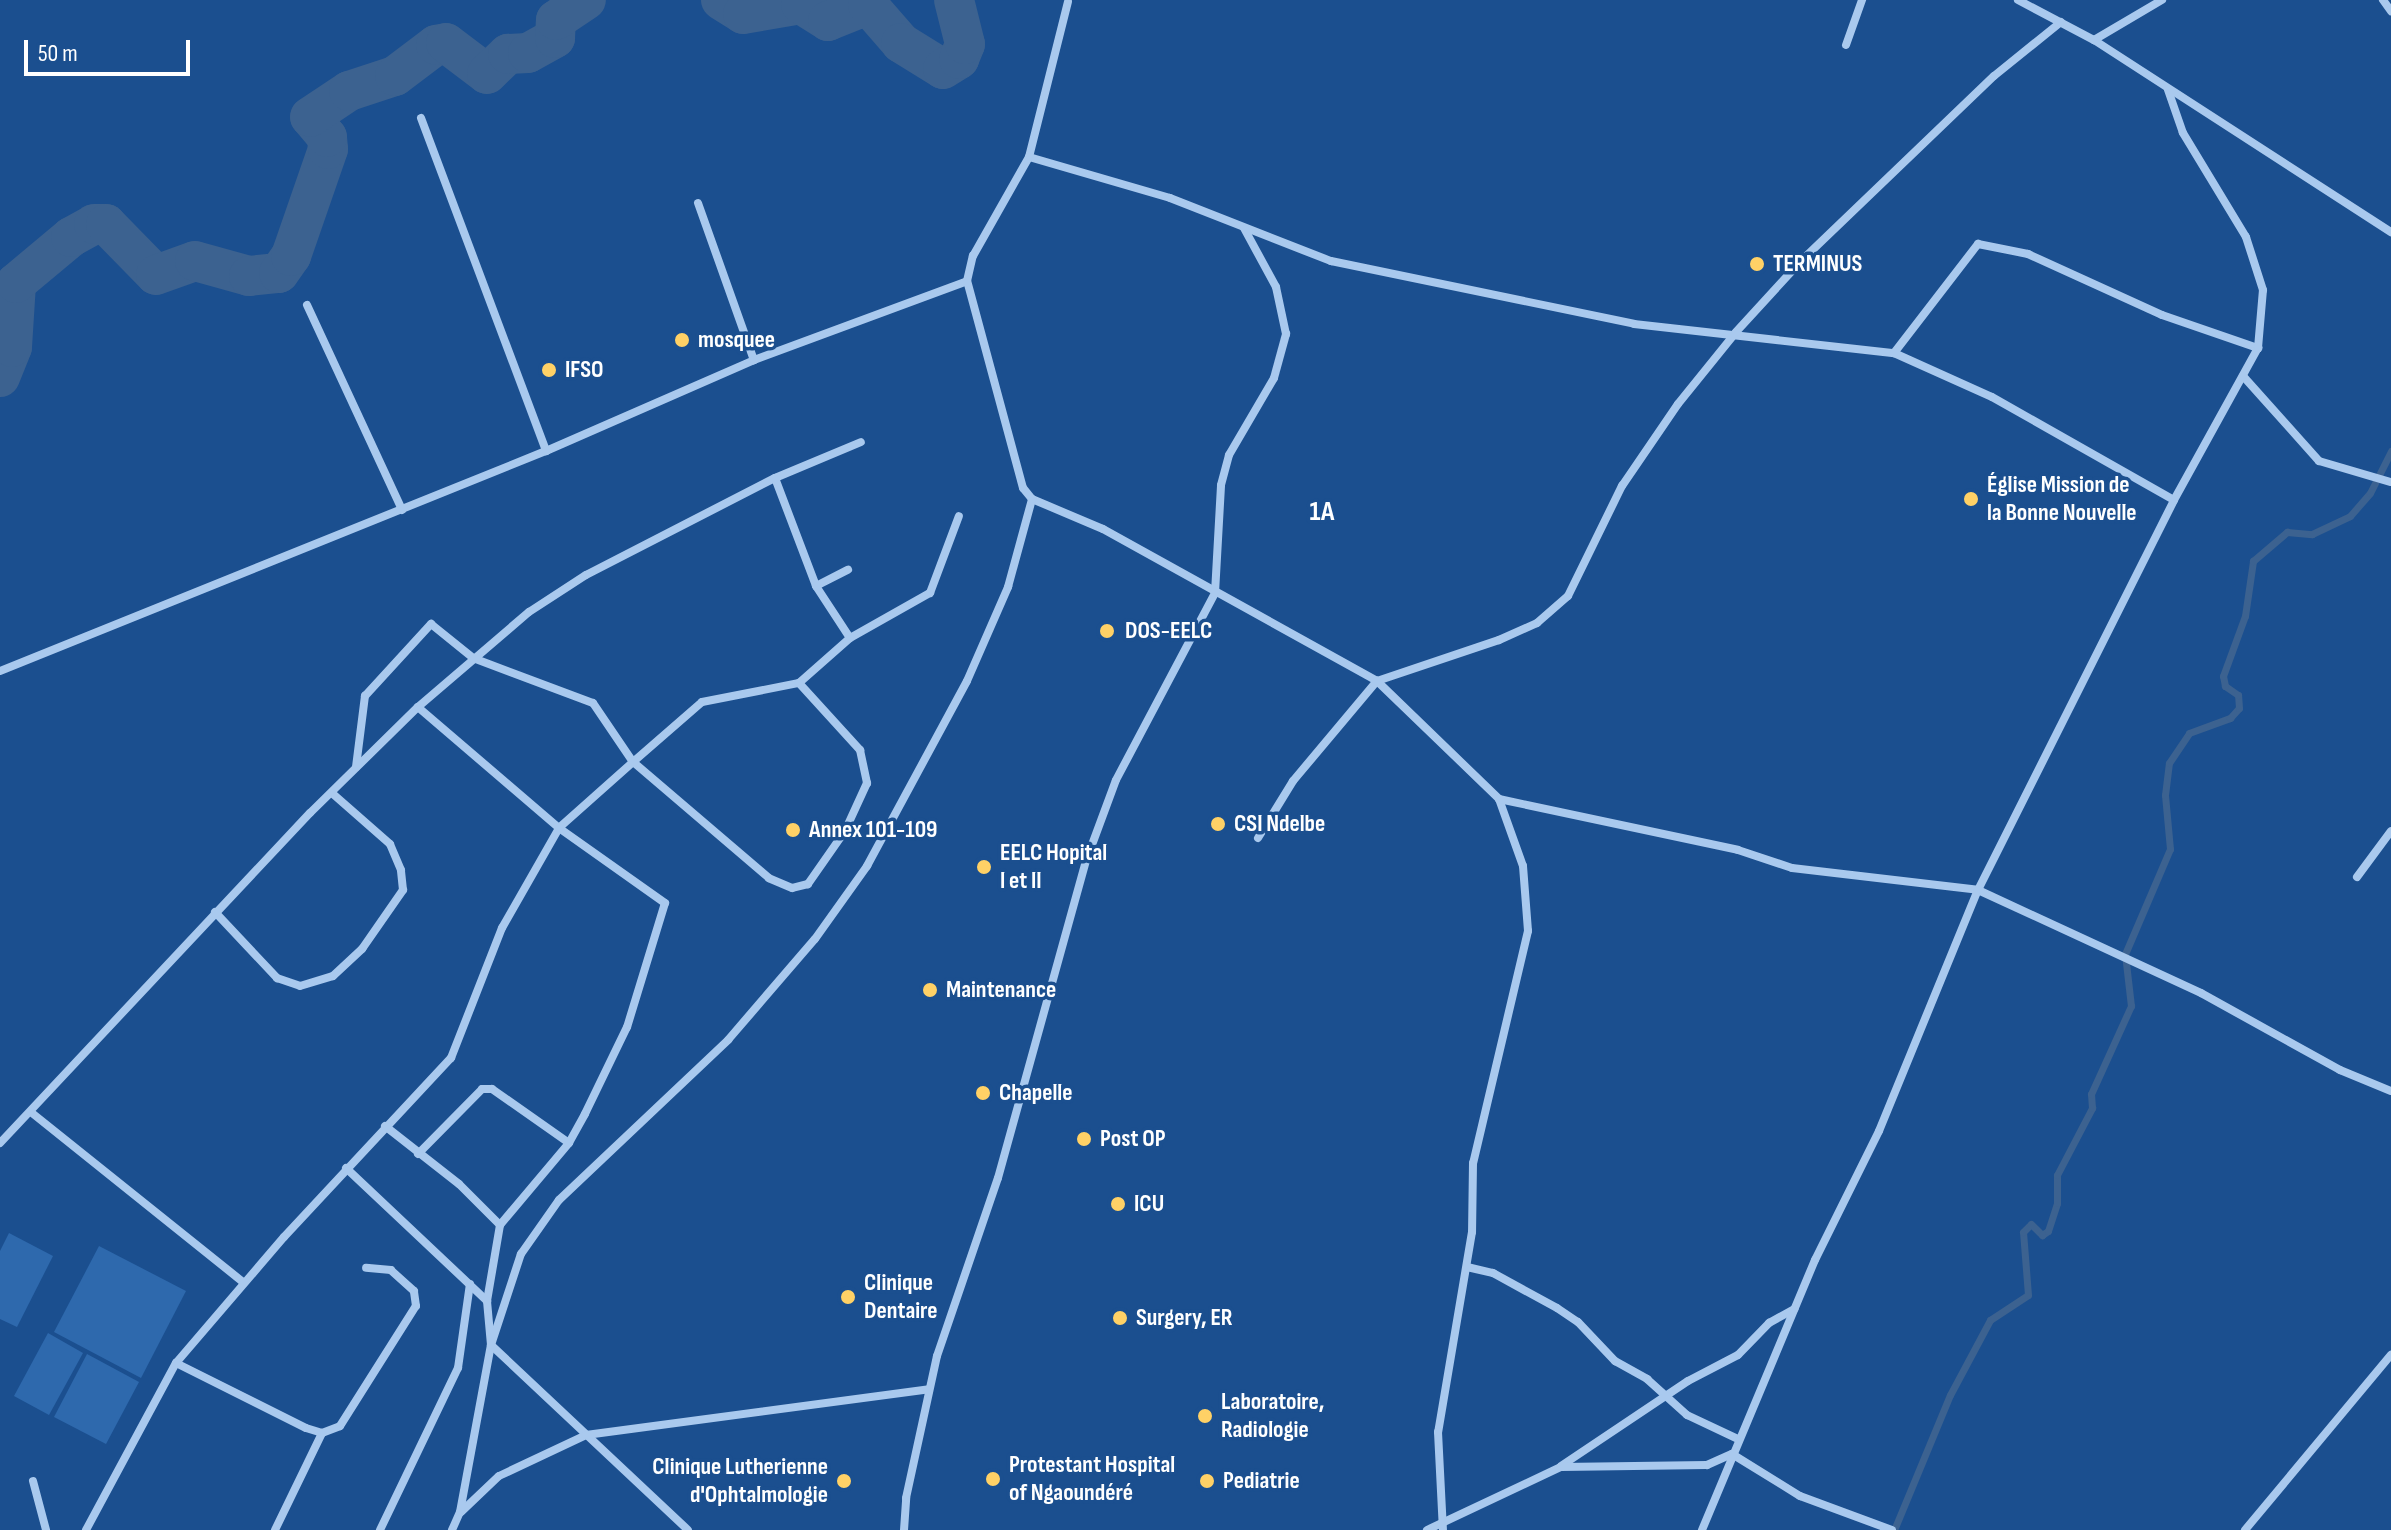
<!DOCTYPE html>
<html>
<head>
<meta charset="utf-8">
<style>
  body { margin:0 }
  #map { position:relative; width:2391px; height:1530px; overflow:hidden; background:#1b4f8f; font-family:"Sofia Sans Condensed",sans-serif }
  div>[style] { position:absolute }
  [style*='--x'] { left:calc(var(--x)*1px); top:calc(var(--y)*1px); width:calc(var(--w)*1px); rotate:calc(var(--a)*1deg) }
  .green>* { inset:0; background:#2e69ad }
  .stream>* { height:7px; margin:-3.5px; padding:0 3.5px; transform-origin:3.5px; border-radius:3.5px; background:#3c6290 }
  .river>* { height:40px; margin:-20px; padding:0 20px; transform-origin:20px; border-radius:20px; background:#3c6290 }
  .street>* { height:8px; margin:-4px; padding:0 4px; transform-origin:4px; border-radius:4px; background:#a9c9ee }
  .dots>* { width:22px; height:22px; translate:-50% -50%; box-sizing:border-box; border:4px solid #1b4f8f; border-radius:50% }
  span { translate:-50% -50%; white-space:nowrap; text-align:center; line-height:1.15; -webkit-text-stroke:7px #1b4f8f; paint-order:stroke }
  .poi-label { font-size:24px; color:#fff; font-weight:700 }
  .left { translate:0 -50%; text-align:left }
  .right { translate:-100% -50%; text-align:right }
  .quarter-label { font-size:28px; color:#fff; font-weight:700 }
  .scale { position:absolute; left:24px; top:40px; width:166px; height:36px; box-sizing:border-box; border:4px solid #fff; border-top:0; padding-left:10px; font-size:24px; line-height:28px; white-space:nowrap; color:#fff; -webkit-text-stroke:6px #1b4f8f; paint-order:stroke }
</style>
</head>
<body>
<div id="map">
  <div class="green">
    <div style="clip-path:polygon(9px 1233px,53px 1256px,17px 1327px,0 1319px,0 1251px)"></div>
    <div style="clip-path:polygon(99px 1246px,186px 1291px,141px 1378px,54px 1332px)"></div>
    <div style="clip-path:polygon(48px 1333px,83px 1353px,49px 1415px,14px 1396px)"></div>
    <div style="clip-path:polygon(87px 1354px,139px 1382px,106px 1444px,54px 1417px)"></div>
  </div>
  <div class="stream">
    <div style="--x:1894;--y:1530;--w:146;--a:-67.5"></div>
    <div style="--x:1950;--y:1395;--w:85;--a:-61.9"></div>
    <div style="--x:1990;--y:1320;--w:45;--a:-33.3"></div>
    <div style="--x:2028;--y:1295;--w:63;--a:-94.5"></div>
    <div style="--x:2023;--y:1232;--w:11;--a:-45"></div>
    <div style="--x:2031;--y:1224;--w:16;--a:45"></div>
    <div style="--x:2042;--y:1235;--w:7;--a:-34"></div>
    <div style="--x:2048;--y:1231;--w:29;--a:-72"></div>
    <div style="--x:2057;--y:1203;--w:28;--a:-90"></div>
    <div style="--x:2057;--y:1175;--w:76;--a:-62.4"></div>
    <div style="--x:2092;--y:1108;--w:14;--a:-94"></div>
    <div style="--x:2091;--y:1094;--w:97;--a:-65.6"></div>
    <div style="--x:2131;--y:1006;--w:52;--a:-96.6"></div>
    <div style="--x:2125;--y:954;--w:114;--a:-66.8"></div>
    <div style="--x:2170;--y:849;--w:54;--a:-95.3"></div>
    <div style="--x:2165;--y:795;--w:32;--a:-83"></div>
    <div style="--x:2169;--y:763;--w:36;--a:-56"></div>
    <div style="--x:2189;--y:733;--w:44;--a:-20.1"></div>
    <div style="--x:2230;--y:718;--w:13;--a:-48"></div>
    <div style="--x:2239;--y:708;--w:13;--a:-94"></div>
    <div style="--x:2238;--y:695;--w:16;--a:-145"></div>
    <div style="--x:2225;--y:686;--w:10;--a:-101"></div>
    <div style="--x:2223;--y:676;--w:64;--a:-69.9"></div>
    <div style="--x:2245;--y:616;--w:56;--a:-81.7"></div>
    <div style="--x:2253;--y:561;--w:45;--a:-40.5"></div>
    <div style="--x:2287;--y:532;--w:25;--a:5"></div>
    <div style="--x:2312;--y:534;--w:42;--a:-25.3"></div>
    <div style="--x:2350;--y:516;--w:30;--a:-49"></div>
    <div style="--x:2370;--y:493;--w:47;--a:-63.4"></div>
  </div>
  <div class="river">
    <div style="--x:721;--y:0;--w:26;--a:32"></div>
    <div style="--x:743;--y:14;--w:59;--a:-9.8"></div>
    <div style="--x:801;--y:4;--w:32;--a:32"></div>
    <div style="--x:828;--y:21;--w:43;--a:-21.8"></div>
    <div style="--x:868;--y:5;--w:50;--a:49"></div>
    <div style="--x:901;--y:43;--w:49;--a:31.8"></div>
    <div style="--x:943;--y:69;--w:19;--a:-32"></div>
    <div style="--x:959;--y:59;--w:16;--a:-68"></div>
    <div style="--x:965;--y:44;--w:45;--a:-104"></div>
    <div style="--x:0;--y:377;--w:32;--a:-68"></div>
    <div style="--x:12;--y:347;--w:64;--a:-86.4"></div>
    <div style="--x:16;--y:283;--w:72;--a:-39.9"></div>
    <div style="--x:71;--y:237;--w:26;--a:-29"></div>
    <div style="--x:94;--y:224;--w:12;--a:0"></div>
    <div style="--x:106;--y:224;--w:71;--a:45.6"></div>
    <div style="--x:156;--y:275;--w:41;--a:-19.7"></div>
    <div style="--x:195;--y:261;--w:56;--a:15.5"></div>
    <div style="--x:249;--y:276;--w:30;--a:-6"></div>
    <div style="--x:279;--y:273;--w:21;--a:-55"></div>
    <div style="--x:291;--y:256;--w:113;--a:-70.9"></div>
    <div style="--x:328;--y:149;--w:12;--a:-95"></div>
    <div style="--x:327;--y:137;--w:26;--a:-130"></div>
    <div style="--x:310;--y:117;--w:47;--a:-33.7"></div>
    <div style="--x:349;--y:91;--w:48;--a:-18.1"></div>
    <div style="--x:395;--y:76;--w:51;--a:-37.1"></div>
    <div style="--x:436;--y:45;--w:10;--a:-11"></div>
    <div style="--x:446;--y:43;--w:51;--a:37.1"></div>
    <div style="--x:487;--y:74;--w:29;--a:-44"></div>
    <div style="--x:508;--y:54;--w:20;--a:-3"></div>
    <div style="--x:528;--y:53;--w:31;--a:-29"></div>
    <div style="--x:555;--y:38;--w:18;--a:-87"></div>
    <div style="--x:556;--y:20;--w:36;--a:-34"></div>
  </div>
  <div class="street">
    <div style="--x:2018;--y:0;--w:86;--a:27.8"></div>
    <div style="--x:2094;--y:40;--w:354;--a:32.9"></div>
    <div style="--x:2383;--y:0;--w:14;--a:54"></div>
    <div style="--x:2094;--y:40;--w:79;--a:-30.5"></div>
    <div style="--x:1846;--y:45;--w:48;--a:-70.4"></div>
    <div style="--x:421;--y:118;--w:356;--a:69.4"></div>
    <div style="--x:1029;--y:157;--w:147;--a:16.2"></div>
    <div style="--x:1170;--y:198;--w:173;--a:21.4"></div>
    <div style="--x:1331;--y:261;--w:309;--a:11.7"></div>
    <div style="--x:1634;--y:324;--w:262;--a:6.4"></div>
    <div style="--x:1894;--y:353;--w:107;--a:24.2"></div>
    <div style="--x:1992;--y:397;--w:209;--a:29.5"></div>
    <div style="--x:698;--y:203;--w:167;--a:70.4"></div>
    <div style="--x:307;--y:305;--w:226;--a:65.1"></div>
    <div style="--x:1894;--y:353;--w:138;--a:-52.4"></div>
    <div style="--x:1978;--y:244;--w:51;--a:11.3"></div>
    <div style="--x:2028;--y:254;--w:147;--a:24.5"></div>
    <div style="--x:2162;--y:315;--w:102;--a:19"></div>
    <div style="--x:2243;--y:376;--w:114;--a:48.2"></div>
    <div style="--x:2319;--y:461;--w:75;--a:16.3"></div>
    <div style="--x:775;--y:478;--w:116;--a:69.2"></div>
    <div style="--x:1032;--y:499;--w:77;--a:22.9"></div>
    <div style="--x:1103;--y:529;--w:313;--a:29"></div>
    <div style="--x:1377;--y:681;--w:170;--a:44"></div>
    <div style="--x:1499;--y:799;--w:71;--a:70.3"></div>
    <div style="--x:1523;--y:866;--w:65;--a:85.6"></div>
    <div style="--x:1528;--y:931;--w:238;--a:103.3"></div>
    <div style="--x:1473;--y:1163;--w:69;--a:90.8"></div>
    <div style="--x:1472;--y:1232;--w:203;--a:99.6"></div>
    <div style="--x:1438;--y:1432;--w:98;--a:87.1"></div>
    <div style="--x:850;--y:638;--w:92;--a:-29.4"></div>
    <div style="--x:930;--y:593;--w:82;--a:-69.4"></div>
    <div style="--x:0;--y:671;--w:589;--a:-21.95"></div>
    <div style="--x:546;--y:451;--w:227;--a:-23.6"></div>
    <div style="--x:754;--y:360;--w:227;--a:-20.3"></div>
    <div style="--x:799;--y:683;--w:68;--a:-41.4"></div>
    <div style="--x:850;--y:638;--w:62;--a:-123.2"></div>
    <div style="--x:816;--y:586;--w:36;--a:-27"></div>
    <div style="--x:356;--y:767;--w:72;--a:-82.8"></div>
    <div style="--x:365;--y:696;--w:98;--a:-47.5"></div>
    <div style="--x:431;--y:624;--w:54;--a:39"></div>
    <div style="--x:473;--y:658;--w:128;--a:20.6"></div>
    <div style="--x:593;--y:703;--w:71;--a:55.9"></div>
    <div style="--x:633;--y:762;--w:91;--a:-41"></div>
    <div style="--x:702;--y:702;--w:99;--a:-11.1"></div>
    <div style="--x:799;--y:683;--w:91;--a:47.7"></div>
    <div style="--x:860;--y:750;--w:34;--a:78"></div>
    <div style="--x:867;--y:783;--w:53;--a:114.6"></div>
    <div style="--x:845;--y:831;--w:65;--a:124.9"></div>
    <div style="--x:808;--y:884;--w:16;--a:166"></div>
    <div style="--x:792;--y:888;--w:25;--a:-157"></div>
    <div style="--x:769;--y:878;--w:179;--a:-139.5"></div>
    <div style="--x:633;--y:762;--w:99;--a:138.3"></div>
    <div style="--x:559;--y:828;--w:130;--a:35.3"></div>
    <div style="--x:665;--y:903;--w:130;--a:107"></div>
    <div style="--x:627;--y:1027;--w:97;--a:115.8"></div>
    <div style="--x:585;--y:1114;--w:33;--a:119"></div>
    <div style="--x:569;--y:1143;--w:107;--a:130.1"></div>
    <div style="--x:1499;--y:799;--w:244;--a:12"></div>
    <div style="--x:1738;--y:850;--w:57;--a:18.4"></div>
    <div style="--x:1792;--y:868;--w:187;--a:6.7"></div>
    <div style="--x:1978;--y:890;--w:246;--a:24.8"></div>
    <div style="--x:2201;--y:993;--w:159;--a:29"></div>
    <div style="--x:2340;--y:1070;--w:55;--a:22.4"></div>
    <div style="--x:1258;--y:838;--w:67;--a:-58.4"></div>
    <div style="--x:1293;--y:781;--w:131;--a:-50"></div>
    <div style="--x:1377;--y:681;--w:129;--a:-18.6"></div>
    <div style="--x:1499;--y:640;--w:42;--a:-24.1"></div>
    <div style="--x:1537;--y:623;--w:41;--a:-41.1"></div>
    <div style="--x:1568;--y:596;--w:123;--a:-63.9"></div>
    <div style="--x:1622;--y:486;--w:99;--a:-55.7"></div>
    <div style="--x:1678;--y:404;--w:92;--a:-51.1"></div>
    <div style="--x:1736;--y:332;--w:96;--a:-47.5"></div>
    <div style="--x:1801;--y:261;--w:267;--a:-43.8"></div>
    <div style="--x:1994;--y:76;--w:86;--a:-38.9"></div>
    <div style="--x:2357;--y:877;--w:57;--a:-53.5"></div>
    <div style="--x:215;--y:912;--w:91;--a:46.8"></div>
    <div style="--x:277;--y:978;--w:24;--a:19"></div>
    <div style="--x:300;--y:986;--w:34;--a:-17"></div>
    <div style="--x:333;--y:976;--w:40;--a:-43"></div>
    <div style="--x:362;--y:949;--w:72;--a:-55.2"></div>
    <div style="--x:403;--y:890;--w:20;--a:-96"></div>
    <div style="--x:401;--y:870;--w:28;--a:-113"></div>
    <div style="--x:390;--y:844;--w:77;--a:-138.7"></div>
    <div style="--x:32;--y:1113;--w:270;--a:38.7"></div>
    <div style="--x:385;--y:1126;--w:94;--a:38.1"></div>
    <div style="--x:459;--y:1184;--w:58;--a:45"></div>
    <div style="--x:500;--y:1225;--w:77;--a:99.7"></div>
    <div style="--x:487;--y:1301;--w:44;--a:84.8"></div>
    <div style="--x:491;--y:1345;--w:270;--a:43.2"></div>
    <div style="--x:0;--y:1143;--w:453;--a:-46.8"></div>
    <div style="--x:310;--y:813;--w:151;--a:-44.5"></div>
    <div style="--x:418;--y:707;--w:146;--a:-40.6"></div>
    <div style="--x:529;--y:612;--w:68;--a:-33"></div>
    <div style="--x:586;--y:575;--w:212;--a:-27.2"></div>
    <div style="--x:775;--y:478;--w:93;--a:-22.7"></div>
    <div style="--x:418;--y:1154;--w:91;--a:-45.4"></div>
    <div style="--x:482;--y:1089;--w:10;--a:0"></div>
    <div style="--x:492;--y:1089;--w:94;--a:35"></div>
    <div style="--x:346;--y:1168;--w:194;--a:43.3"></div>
    <div style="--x:1467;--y:1267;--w:27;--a:13"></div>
    <div style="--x:1493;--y:1273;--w:73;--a:28.7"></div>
    <div style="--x:1557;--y:1308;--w:25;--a:34"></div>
    <div style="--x:1578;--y:1322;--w:54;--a:46.5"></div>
    <div style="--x:1615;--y:1361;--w:37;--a:29"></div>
    <div style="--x:1647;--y:1379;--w:54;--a:42"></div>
    <div style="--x:1687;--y:1415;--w:56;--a:25.2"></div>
    <div style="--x:176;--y:1363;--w:145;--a:26.6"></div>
    <div style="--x:306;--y:1428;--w:17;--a:17"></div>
    <div style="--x:322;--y:1433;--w:19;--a:-21"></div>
    <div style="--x:340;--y:1426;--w:142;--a:-57.7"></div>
    <div style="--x:416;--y:1306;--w:15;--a:-98"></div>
    <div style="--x:414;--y:1291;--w:31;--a:-138"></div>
    <div style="--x:391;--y:1270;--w:25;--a:-175"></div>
    <div style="--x:1561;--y:1466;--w:153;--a:-33.8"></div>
    <div style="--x:1688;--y:1381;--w:56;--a:-27.5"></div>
    <div style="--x:1738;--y:1355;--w:45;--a:-45.9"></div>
    <div style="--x:1769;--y:1323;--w:29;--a:-29"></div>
    <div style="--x:33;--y:1481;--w:51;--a:75.1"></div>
    <div style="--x:461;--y:1512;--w:52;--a:-43.5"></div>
    <div style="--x:499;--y:1476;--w:96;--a:-25.2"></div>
    <div style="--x:586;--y:1435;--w:346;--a:-7.6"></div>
    <div style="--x:86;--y:1530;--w:190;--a:-61.7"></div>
    <div style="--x:176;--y:1363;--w:166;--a:-49.4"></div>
    <div style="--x:284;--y:1237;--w:245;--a:-47"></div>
    <div style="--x:451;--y:1058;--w:140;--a:-68.6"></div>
    <div style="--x:502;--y:928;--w:115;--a:-60.3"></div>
    <div style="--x:559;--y:828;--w:186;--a:-139.4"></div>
    <div style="--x:275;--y:1530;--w:108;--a:-64.1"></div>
    <div style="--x:380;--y:1530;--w:180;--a:-64.3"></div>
    <div style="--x:458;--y:1368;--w:85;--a:-81.9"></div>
    <div style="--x:452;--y:1530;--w:20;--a:-66"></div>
    <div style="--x:460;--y:1512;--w:170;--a:-79.5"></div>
    <div style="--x:491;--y:1345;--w:96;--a:-71.8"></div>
    <div style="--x:521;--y:1254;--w:66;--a:-54.9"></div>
    <div style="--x:559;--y:1200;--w:233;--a:-43.4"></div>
    <div style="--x:728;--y:1040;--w:133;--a:-49.3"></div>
    <div style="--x:815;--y:939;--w:90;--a:-54.5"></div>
    <div style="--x:867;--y:866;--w:210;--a:-61.6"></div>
    <div style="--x:967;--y:681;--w:103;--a:-66.4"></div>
    <div style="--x:1008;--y:587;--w:91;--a:-74.7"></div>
    <div style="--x:1032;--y:499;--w:14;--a:-129"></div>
    <div style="--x:1023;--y:488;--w:214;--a:-105.1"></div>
    <div style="--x:967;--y:281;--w:26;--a:-77"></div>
    <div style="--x:973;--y:256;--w:114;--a:-60.5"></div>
    <div style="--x:1029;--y:157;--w:160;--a:-75.9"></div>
    <div style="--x:904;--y:1530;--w:32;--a:-86"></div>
    <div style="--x:906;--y:1498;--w:145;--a:-77.7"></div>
    <div style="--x:937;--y:1356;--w:188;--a:-71.1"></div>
    <div style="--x:998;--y:1178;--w:329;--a:-74.5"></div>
    <div style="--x:1086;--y:861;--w:86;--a:-69.7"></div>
    <div style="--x:1116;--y:780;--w:212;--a:-62.1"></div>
    <div style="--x:1215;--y:593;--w:108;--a:-86.8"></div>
    <div style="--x:1221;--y:485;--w:31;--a:-75"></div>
    <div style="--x:1229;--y:455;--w:89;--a:-59.7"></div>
    <div style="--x:1274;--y:378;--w:46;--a:-74.7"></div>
    <div style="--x:1286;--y:334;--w:48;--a:-102"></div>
    <div style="--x:1276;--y:287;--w:67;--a:-118.5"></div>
    <div style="--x:1427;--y:1530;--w:148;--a:-25.2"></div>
    <div style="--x:1561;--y:1467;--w:146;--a:-0.8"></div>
    <div style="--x:1707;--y:1465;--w:27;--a:-24"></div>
    <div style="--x:1732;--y:1454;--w:80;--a:31.7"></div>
    <div style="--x:1800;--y:1496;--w:98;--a:20.3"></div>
    <div style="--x:1702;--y:1530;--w:293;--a:-67.3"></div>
    <div style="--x:1815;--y:1260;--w:144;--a:-63.6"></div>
    <div style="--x:1879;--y:1131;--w:261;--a:-67.7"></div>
    <div style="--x:1978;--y:890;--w:436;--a:-63.3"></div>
    <div style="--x:2174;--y:500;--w:174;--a:-61.1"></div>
    <div style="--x:2258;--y:348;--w:58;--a:-85.1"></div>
    <div style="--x:2263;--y:290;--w:56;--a:-107.8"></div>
    <div style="--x:2246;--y:237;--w:122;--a:-121.2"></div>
    <div style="--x:2183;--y:133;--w:46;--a:-109.2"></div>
    <div style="--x:2245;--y:1530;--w:228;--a:-50.2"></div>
  </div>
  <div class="dots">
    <div style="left:1757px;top:264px;background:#ffd166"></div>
    <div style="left:682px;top:340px;background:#ffd166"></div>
    <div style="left:549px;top:370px;background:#ffd166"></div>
    <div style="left:1971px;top:499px;background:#ffd166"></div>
    <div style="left:1107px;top:631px;background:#ffd166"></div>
    <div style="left:1218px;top:824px;background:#ffd166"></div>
    <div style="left:793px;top:830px;background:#ffd166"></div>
    <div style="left:984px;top:867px;background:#ffd166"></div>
    <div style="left:930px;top:990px;background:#ffd166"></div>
    <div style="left:983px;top:1093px;background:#ffd166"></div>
    <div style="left:1084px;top:1139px;background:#ffd166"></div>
    <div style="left:1118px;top:1204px;background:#ffd166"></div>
    <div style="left:848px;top:1297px;background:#ffd166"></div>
    <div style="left:1120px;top:1318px;background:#ffd166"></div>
    <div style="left:1205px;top:1416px;background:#ffd166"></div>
    <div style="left:993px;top:1479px;background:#ffd166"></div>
    <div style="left:844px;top:1481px;background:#ffd166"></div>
    <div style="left:1207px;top:1481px;background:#ffd166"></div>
  </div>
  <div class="poi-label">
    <span class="left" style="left:1773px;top:264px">TERMINUS</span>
    <span class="left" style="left:698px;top:340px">mosquee</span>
    <span class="left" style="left:565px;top:370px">IFSO</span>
    <span class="left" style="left:1987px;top:499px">Église Mission de<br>la Bonne Nouvelle</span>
    <span class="left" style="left:1125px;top:631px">DOS-EELC</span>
    <span class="left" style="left:1234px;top:824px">CSI Ndelbe</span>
    <span class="left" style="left:809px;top:830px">Annex 101-109</span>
    <span class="left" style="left:1000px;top:867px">EELC Hopital<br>I et II</span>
    <span class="left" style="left:946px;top:990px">Maintenance</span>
    <span class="left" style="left:999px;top:1093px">Chapelle</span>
    <span class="left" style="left:1100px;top:1139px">Post OP</span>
    <span class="left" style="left:1134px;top:1204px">ICU</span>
    <span class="left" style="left:864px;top:1297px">Clinique<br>Dentaire</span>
    <span class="left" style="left:1136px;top:1318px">Surgery, ER</span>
    <span class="left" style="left:1221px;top:1416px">Laboratoire,<br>Radiologie</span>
    <span class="left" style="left:1009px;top:1479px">Protestant Hospital<br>of Ngaoundéré</span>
    <span class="right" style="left:828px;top:1481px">Clinique Lutherienne<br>d'Ophtalmologie</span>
    <span class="left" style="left:1223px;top:1481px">Pediatrie</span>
  </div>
  <div class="quarter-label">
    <span style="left:1322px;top:512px">1A</span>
  </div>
  <div class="scale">50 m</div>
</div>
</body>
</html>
